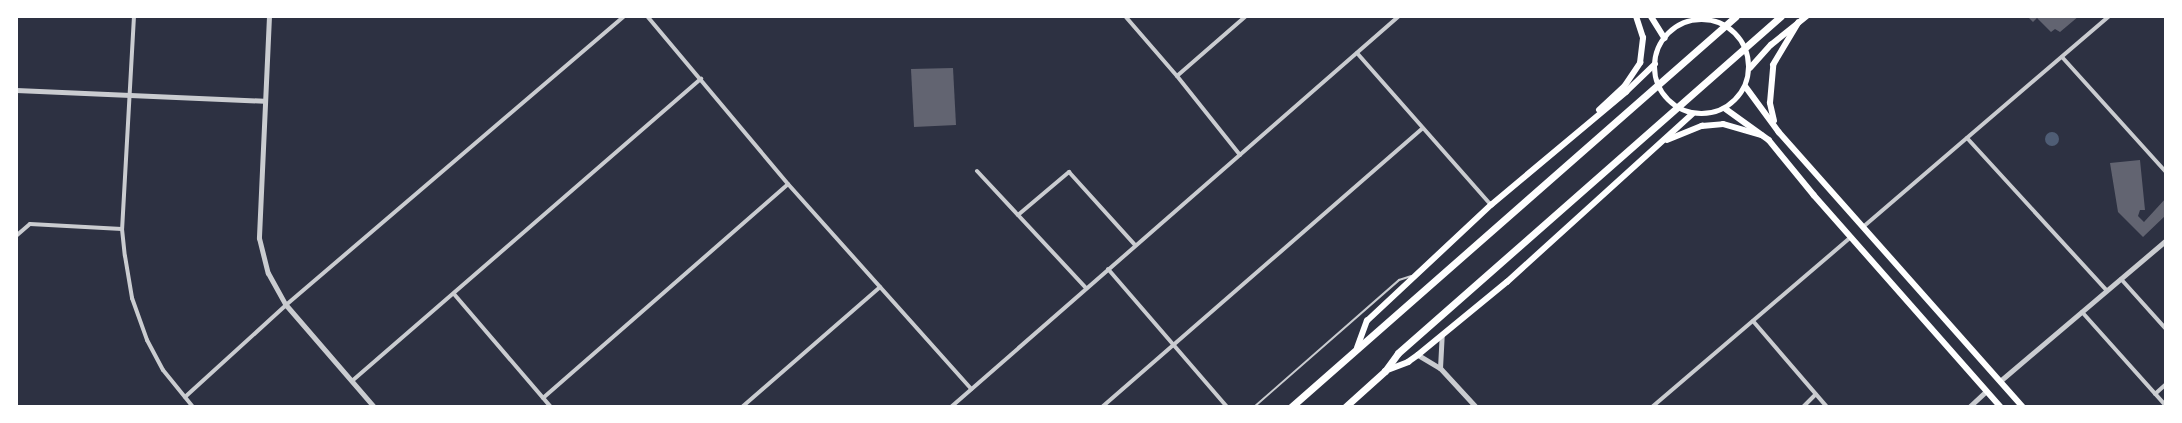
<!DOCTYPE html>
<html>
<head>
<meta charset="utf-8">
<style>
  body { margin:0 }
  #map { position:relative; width:2182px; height:423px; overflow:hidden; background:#2d3142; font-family:"Exo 2",sans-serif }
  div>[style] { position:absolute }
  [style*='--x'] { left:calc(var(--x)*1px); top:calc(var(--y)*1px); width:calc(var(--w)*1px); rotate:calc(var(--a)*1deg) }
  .water>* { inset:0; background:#4f5d75 }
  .round { border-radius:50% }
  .building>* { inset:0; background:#626471 }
  .service>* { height:2px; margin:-1px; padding:0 1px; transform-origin:1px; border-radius:1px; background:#caccd0 }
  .minor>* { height:4px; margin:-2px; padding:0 2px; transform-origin:2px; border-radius:2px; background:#caccd0 }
  .tertiary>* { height:5px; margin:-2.5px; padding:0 2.5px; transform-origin:2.5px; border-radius:2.5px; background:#caccd0 }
  .secondary>* { height:5.5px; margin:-2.75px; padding:0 2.75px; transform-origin:2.75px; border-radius:2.75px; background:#fff }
  .secondary>.ring { margin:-2.75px; padding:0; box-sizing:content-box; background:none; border:5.5px solid #fff; border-radius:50% }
  .trunk>* { height:7px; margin:-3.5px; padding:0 3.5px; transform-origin:3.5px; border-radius:3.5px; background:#fff }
  span { translate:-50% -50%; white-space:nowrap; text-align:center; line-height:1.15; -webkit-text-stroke:4px #fff; paint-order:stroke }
  .frame { position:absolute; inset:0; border:18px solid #fff; pointer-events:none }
</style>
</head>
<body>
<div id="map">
  <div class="water">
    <div class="round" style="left:2045px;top:132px;width:14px;height:14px"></div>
  </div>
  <div class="building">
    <div style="clip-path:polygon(2027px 16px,2079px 16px,2060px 32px,2055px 29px,2051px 32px,2037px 18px,2033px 22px)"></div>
    <div style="clip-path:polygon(953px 68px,956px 125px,914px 127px,911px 69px)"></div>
    <div style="clip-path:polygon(2140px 160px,2145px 210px,2140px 210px,2138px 216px,2144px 222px,2166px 198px,2166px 215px,2143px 237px,2118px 212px,2110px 163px)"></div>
  </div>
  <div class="service">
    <div style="--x:1254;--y:407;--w:193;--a:-41.2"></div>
    <div style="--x:1399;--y:280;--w:13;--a:-18"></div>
  </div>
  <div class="minor">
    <div style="--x:134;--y:16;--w:213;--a:93.2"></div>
    <div style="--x:122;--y:229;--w:27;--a:84"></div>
    <div style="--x:125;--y:256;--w:43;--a:80.5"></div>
    <div style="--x:132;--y:298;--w:45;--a:70.3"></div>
    <div style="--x:147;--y:340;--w:34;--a:62"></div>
    <div style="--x:163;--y:370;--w:48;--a:51"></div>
    <div style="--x:647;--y:16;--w:219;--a:50"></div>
    <div style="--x:788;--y:184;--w:275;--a:48.2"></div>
    <div style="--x:1125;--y:16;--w:79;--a:49.1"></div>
    <div style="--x:1177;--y:76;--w:101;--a:51.4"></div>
    <div style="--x:1357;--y:53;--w:203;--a:48.6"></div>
    <div style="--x:2062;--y:57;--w:155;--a:47.9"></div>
    <div style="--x:1177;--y:76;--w:91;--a:-41"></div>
    <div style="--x:1967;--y:138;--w:207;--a:47.5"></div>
    <div style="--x:977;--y:171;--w:160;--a:47"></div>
    <div style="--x:1018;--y:215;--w:67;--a:-40.1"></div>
    <div style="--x:1069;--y:172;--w:98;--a:47.9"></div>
    <div style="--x:1863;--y:227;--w:324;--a:-40.6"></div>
    <div style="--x:16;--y:236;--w:18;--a:-41"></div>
    <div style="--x:30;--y:224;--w:92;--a:3.1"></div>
    <div style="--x:1108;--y:269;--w:182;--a:49.2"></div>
    <div style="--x:2121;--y:279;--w:67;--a:48"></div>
    <div style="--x:454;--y:294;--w:149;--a:49.4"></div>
    <div style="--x:2082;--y:312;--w:126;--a:48.2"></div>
    <div style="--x:1753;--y:321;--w:113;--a:49.3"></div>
    <div style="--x:352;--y:381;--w:462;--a:-40.9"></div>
    <div style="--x:2155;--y:394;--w:15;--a:-42"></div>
    <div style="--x:185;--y:397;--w:137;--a:-42.3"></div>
    <div style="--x:286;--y:305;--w:445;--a:-40.5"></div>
    <div style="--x:543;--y:398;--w:325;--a:-41.1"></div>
    <div style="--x:742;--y:407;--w:183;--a:-41"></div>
    <div style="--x:951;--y:407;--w:595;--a:-41.11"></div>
    <div style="--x:1102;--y:407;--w:424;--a:-41"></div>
    <div style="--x:1652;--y:407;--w:262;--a:-40.5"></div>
    <div style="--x:1803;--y:407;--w:18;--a:-45"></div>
  </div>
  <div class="tertiary">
    <div style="--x:269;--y:16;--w:222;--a:92.6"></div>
    <div style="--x:259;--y:238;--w:36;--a:76"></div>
    <div style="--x:268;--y:273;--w:37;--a:61"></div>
    <div style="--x:286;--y:305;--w:135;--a:49.2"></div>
    <div style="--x:16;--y:90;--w:248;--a:2.5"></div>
    <div style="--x:1418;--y:355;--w:26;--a:31"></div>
    <div style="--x:1440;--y:368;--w:53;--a:47.3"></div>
    <div style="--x:1440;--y:368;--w:33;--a:-87"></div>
    <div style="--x:2000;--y:381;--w:218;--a:-40.3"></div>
    <div style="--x:1969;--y:407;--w:23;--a:-43"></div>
  </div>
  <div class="secondary">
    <div style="--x:1651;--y:16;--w:26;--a:58"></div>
    <div class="ring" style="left:1655px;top:20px;width:88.5px;height:88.5px"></div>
    <div style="--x:1750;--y:68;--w:31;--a:-48"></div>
    <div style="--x:1771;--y:45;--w:46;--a:-38.9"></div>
    <div style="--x:1746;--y:87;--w:56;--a:53.7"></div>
    <div style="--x:1779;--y:132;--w:368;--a:48.4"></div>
    <div style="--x:1726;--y:109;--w:53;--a:35.8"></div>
    <div style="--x:1769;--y:140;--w:71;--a:50.7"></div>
    <div style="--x:1814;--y:195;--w:283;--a:48.6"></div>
    <div style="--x:1599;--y:110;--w:34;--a:-43"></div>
    <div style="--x:1624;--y:87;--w:29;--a:-56"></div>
    <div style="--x:1640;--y:63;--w:25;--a:-83"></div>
    <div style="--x:1643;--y:38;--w:23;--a:-108"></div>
    <div style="--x:1774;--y:121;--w:18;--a:-103"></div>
    <div style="--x:1770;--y:103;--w:38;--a:-85"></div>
    <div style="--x:1773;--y:65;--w:49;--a:-59.2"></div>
    <div style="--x:1667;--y:140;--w:38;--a:-22"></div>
    <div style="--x:1702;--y:126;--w:21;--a:-5"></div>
    <div style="--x:1723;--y:124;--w:40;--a:16"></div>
    <div style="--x:1357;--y:348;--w:29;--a:-70"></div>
    <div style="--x:1367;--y:321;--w:170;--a:-43.1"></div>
    <div style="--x:1491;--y:205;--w:176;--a:-39.9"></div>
    <div style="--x:1626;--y:92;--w:40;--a:-44"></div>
    <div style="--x:1385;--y:371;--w:25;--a:-21"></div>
    <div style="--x:1408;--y:362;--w:12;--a:-35"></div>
    <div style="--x:1418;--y:355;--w:115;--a:-39.4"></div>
    <div style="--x:1507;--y:282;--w:250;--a:-42.2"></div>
  </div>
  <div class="trunk">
    <div style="--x:1291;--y:407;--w:592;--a:-41.3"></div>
    <div style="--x:1345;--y:407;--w:54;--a:-42"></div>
    <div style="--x:1385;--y:371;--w:22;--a:-54"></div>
    <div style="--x:1398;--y:353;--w:510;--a:-41.34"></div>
  </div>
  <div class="frame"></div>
</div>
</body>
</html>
